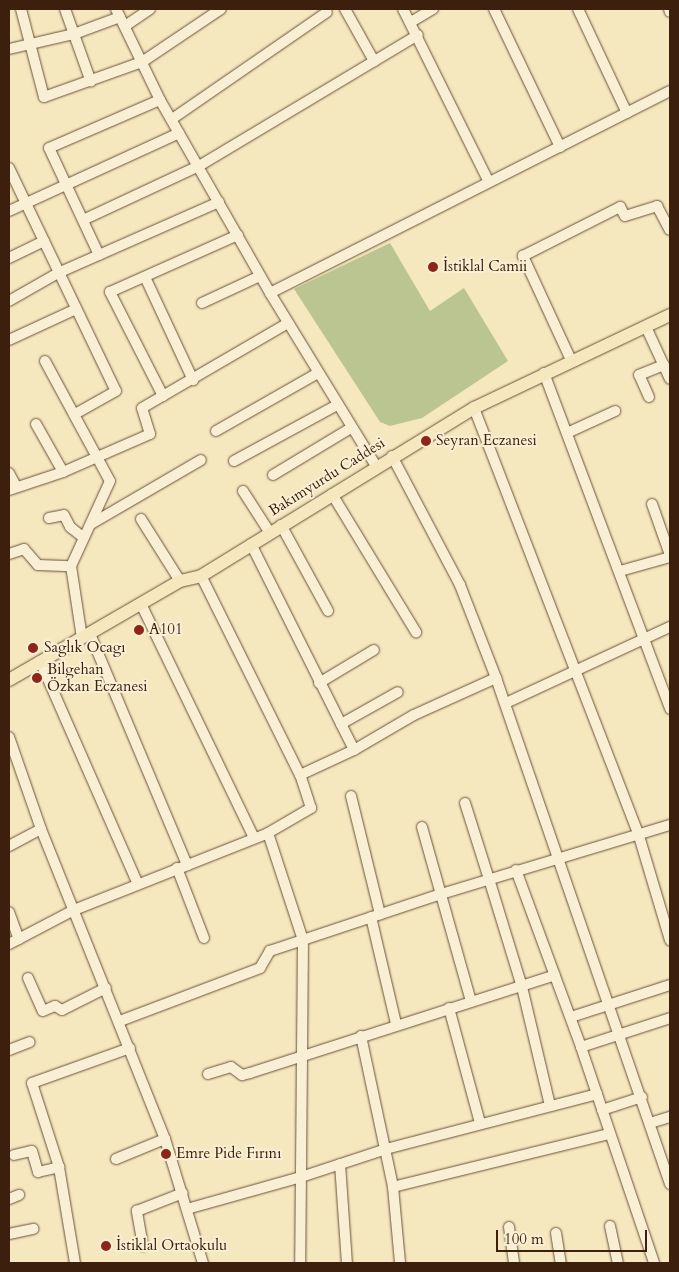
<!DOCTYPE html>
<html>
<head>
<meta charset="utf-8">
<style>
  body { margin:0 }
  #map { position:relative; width:679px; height:1272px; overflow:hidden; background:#f5e7be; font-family:Cardo,serif }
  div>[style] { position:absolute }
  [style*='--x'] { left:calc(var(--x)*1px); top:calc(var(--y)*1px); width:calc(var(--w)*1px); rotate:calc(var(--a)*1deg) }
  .green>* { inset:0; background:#bbc592 }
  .roads { filter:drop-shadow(0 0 1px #6a5239) drop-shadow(0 0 1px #6a5239) }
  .minor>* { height:10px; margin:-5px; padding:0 5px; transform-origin:5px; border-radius:5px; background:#f8efd5 }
  .major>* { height:12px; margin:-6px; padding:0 6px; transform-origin:6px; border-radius:6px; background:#f5e7be }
  .dots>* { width:14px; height:14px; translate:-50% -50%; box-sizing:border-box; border:2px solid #f8efd5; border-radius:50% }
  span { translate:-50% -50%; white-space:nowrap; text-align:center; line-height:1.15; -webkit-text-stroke:4px #f8efd5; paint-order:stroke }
  .poi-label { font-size:15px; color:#3c200d }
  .left { translate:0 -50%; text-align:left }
  .street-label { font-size:15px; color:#3c200d }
  .frame { position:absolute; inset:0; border:10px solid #3c200d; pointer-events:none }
  .scale { position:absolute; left:496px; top:1230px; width:151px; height:22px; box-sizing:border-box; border:2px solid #3c200d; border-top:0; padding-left:6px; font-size:15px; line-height:18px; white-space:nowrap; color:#3c200d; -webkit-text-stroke:4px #f8efd5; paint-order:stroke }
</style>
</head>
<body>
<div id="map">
  <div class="green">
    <div style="clip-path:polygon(390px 243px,430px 311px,464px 288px,508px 361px,422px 418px,390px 426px,380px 422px,294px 289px)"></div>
  </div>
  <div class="roads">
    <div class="minor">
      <div style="--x:21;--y:9;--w:91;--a:75.4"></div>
      <div style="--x:44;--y:97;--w:104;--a:-19.7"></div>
      <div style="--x:142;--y:62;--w:95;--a:-33.9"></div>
      <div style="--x:65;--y:9;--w:77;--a:70.4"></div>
      <div style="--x:116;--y:9;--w:101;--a:64.2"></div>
      <div style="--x:160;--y:100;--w:222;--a:60.3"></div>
      <div style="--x:270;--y:293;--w:203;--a:58.5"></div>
      <div style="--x:345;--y:9;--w:60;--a:60.9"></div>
      <div style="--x:403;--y:9;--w:193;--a:63.6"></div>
      <div style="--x:494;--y:9;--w:153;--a:64.4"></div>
      <div style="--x:578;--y:9;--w:115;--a:64.8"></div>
      <div style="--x:669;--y:9;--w:3;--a:72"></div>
      <div style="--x:411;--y:22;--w:26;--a:-31"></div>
      <div style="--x:125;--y:26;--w:30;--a:-34"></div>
      <div style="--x:9;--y:49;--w:67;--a:-13"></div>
      <div style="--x:74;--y:34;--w:49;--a:-20.3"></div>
      <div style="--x:172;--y:119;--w:188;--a:-34.6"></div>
      <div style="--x:9;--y:168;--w:247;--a:64.4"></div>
      <div style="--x:116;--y:391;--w:47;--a:150.7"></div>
      <div style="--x:9;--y:211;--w:187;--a:-24.6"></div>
      <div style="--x:83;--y:220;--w:128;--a:-25"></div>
      <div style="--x:199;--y:166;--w:255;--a:-30.9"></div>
      <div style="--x:99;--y:255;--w:118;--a:-115"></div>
      <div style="--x:49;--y:148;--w:121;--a:-23.4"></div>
      <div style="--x:9;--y:258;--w:39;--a:-26"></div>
      <div style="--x:145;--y:277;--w:114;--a:65"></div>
      <div style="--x:270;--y:293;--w:448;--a:-26.8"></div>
      <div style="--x:9;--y:301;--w:56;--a:-29.7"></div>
      <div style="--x:58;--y:273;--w:176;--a:-23.8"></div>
      <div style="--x:202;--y:303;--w:64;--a:-25"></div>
      <div style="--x:646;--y:327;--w:57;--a:65.2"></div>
      <div style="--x:9;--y:340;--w:74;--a:-24.8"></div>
      <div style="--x:571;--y:360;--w:115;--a:-114.8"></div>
      <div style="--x:523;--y:256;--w:109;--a:-26.8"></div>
      <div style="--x:620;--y:207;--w:10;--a:61"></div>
      <div style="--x:625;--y:216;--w:34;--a:-17"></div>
      <div style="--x:657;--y:206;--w:27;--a:62"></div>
      <div style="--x:45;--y:361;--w:136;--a:61.6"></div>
      <div style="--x:110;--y:481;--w:94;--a:114.6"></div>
      <div style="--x:71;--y:566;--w:73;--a:81.3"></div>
      <div style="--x:544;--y:373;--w:359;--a:69.4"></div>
      <div style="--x:163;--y:396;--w:117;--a:-117"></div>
      <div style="--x:110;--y:292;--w:140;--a:-24"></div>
      <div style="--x:649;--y:397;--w:24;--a:-114"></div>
      <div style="--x:639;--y:375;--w:27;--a:-22"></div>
      <div style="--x:474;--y:408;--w:459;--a:68.9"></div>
      <div style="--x:639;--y:836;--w:109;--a:73.4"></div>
      <div style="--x:36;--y:424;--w:55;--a:60.6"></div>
      <div style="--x:216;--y:431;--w:117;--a:-29.6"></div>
      <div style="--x:567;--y:433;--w:53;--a:-24.6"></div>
      <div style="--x:392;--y:456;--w:146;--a:62.2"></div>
      <div style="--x:460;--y:585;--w:100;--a:68.8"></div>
      <div style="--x:496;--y:678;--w:535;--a:71.02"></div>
      <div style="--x:234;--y:461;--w:117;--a:-28.5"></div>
      <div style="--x:9;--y:473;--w:15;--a:62"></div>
      <div style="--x:273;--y:475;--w:91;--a:-31.1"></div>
      <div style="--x:9;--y:490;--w:57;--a:-18.4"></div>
      <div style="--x:63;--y:472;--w:95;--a:-23.6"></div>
      <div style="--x:150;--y:434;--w:27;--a:-107"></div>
      <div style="--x:142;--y:408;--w:169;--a:-30.2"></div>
      <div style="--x:243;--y:491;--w:50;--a:57.3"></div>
      <div style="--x:332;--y:494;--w:162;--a:58.7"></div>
      <div style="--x:652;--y:504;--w:54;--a:70.6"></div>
      <div style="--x:49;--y:518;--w:15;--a:-11"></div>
      <div style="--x:64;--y:515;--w:13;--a:63"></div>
      <div style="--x:70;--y:527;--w:16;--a:38"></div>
      <div style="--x:141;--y:519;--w:73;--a:57.8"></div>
      <div style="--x:91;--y:524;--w:127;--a:-30.2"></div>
      <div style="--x:281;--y:525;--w:98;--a:61.3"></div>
      <div style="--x:251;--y:544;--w:230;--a:63.4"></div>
      <div style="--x:9;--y:554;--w:16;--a:-18"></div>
      <div style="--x:24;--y:549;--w:21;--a:49"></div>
      <div style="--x:38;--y:565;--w:33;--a:2"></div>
      <div style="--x:620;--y:571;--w:52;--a:-15.6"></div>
      <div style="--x:141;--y:604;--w:260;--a:64.2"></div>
      <div style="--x:90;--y:634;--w:251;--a:67.2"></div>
      <div style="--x:40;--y:661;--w:244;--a:66.3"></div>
      <div style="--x:319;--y:683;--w:64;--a:-31"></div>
      <div style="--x:506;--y:703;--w:181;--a:-24.9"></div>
      <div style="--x:341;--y:724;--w:65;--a:-29.3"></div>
      <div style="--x:9;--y:737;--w:97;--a:70.8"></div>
      <div style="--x:41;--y:829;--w:334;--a:68.2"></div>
      <div style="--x:165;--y:1139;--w:130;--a:73"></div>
      <div style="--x:300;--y:775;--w:60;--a:-24.8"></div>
      <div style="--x:354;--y:750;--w:69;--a:-30.3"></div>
      <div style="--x:414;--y:715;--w:90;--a:-24.3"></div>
      <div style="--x:351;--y:796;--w:122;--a:76.2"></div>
      <div style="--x:465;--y:803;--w:80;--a:72.5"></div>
      <div style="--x:422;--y:827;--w:181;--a:74.3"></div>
      <div style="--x:268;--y:833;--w:113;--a:71.9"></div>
      <div style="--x:303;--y:940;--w:323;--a:90.5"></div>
      <div style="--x:9;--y:846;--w:36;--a:-28"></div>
      <div style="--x:177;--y:868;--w:75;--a:68.9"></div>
      <div style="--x:516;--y:870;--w:189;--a:69.8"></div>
      <div style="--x:581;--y:1047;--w:228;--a:71.3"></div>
      <div style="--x:489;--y:879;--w:113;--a:73"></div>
      <div style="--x:522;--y:987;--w:121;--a:76.7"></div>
      <div style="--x:9;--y:912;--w:29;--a:70"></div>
      <div style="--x:371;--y:917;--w:110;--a:76.8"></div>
      <div style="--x:9;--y:944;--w:73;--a:-27.6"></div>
      <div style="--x:74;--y:910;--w:209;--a:-21.6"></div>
      <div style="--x:268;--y:833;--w:50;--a:-30.2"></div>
      <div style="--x:311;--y:808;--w:35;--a:-108"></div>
      <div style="--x:300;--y:775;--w:222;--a:-116.4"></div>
      <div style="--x:28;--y:978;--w:36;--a:66"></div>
      <div style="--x:43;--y:1011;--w:13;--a:-23"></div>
      <div style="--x:55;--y:1006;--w:8;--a:30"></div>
      <div style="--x:62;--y:1010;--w:49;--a:-26.6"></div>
      <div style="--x:449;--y:1008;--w:119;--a:74.9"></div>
      <div style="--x:571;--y:1017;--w:104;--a:-17.9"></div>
      <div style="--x:120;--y:1021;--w:150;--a:-20.7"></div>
      <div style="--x:260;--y:968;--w:20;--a:-60"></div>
      <div style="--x:270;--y:951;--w:180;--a:-18.4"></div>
      <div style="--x:441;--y:894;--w:239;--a:-16.8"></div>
      <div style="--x:361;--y:1036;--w:154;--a:78"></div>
      <div style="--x:393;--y:1187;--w:76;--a:84.7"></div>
      <div style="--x:581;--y:1047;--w:94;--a:-18"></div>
      <div style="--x:9;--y:1050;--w:22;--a:-21"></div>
      <div style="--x:208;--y:1074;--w:24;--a:-17"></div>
      <div style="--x:231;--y:1067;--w:14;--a:36"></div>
      <div style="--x:242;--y:1075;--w:8;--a:-14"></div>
      <div style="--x:250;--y:1073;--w:320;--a:-17.8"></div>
      <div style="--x:602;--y:1110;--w:42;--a:-18"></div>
      <div style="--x:650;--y:1123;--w:21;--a:-17"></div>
      <div style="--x:14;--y:1155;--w:18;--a:-13"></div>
      <div style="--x:32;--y:1151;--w:22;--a:74"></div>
      <div style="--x:38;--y:1172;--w:22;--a:-13"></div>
      <div style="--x:116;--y:1159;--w:53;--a:-22.2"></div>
      <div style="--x:340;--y:1164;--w:99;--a:86"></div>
      <div style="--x:393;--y:1187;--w:222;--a:-13.8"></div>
      <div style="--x:9;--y:1199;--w:11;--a:-22"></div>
      <div style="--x:187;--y:1209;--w:118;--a:-15.7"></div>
      <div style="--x:301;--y:1177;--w:89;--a:-18.2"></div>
      <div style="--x:386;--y:1149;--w:218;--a:-14.6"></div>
      <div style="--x:610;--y:1226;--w:38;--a:78"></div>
      <div style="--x:509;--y:1227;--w:36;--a:82"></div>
      <div style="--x:556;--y:1233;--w:30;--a:81"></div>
      <div style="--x:9;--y:1234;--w:25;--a:-12"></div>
      <div style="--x:143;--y:1246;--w:36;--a:-100"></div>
      <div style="--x:137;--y:1211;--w:49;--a:-21.4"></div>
      <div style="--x:75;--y:1263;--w:97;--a:-99.5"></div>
      <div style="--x:59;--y:1167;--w:88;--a:-107.8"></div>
      <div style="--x:32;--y:1083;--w:104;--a:-19.7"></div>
    </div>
    <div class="major">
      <div style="--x:9;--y:680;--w:198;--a:-30.1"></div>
      <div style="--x:180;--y:581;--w:22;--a:-13"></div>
      <div style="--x:201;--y:576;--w:321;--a:-31.6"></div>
      <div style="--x:474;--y:408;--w:217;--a:-25.4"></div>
    </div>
  </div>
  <div class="dots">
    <div style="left:433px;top:267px;background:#8f2418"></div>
    <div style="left:426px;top:441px;background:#8f2418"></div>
    <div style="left:139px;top:630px;background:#8f2418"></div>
    <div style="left:33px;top:648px;background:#8f2418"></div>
    <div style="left:37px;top:678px;background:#8f2418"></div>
    <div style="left:166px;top:1154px;background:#8f2418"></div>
    <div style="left:106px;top:1246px;background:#8f2418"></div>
  </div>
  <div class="poi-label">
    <span class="left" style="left:443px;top:267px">İstiklal Camii</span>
    <span class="left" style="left:436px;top:441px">Seyran Eczanesi</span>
    <span class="left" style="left:149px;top:630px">A101</span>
    <span class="left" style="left:44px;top:648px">Saglık Ocagı</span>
    <span class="left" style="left:47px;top:678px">Bilgehan<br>Özkan Eczanesi</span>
    <span class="left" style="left:176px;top:1154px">Emre Pide Fırını</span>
    <span class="left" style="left:116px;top:1246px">İstiklal Ortaokulu</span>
  </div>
  <div class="street-label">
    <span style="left:327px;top:477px;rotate:-32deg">Bakımyurdu Caddesi</span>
  </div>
  <div class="frame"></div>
  <div class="scale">100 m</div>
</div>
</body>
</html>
